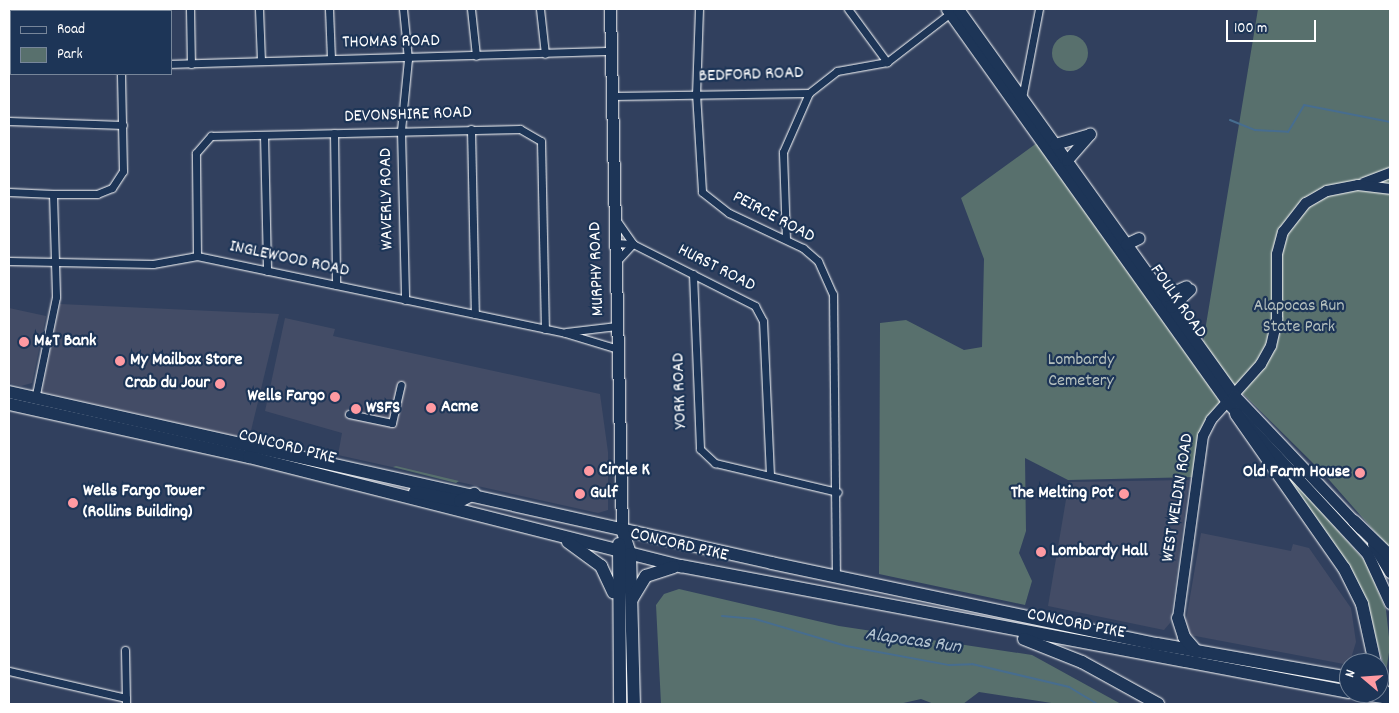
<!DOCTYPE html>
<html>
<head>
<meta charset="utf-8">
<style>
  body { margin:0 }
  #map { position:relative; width:1399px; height:713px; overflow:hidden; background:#31405e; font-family:Dekko,sans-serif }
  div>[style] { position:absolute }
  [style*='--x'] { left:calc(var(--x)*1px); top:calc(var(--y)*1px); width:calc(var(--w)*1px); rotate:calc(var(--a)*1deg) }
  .built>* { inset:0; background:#434c66 }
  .green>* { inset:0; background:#58706d }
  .round { border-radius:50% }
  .stream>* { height:2px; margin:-1px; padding:0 1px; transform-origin:1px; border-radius:1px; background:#476d8f }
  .roads { filter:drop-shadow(0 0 1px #fff) drop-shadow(0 0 1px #fff) }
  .street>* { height:7px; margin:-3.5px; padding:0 3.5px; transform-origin:3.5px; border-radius:3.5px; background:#1d3557 }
  .secondary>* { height:10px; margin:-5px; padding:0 5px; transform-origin:5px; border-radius:5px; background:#1d3557 }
  .primary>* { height:11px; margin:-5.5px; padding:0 5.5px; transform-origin:5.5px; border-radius:5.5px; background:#1d3557 }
  .highway>* { height:12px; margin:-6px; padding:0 6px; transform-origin:6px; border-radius:6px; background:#1d3557 }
  .bridges { filter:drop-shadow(0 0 1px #fff) drop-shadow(0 0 1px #fff) }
  .highway-bridge>* { height:12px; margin:-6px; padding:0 6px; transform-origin:6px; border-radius:6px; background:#1d3557 }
  .dots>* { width:14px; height:14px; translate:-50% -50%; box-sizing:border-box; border:2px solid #1d3557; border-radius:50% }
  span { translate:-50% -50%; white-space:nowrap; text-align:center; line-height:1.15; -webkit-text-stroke:4.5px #1d3557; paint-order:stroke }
  .street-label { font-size:18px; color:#fff }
  .park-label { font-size:18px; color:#b4bfbd }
  .poi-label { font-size:18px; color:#fff; font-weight:700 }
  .left { translate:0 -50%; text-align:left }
  .right { translate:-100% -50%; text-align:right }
  .water-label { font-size:19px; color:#b5c5d2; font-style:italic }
  .frame { position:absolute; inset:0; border:10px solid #fff; pointer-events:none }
  .legend { position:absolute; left:10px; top:10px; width:162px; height:65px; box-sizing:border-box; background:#1d3557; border:1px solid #77869a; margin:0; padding:6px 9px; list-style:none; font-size:15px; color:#fff }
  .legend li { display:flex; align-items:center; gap:10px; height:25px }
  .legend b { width:25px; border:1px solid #77869a }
  .north { position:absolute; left:1339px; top:653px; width:50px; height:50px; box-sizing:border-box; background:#1d3557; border:1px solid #77869a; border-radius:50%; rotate:288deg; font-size:14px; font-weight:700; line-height:20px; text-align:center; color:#fff }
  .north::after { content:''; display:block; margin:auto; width:18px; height:22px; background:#ff9aa2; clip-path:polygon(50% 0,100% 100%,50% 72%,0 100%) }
  .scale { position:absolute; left:1226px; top:20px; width:90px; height:22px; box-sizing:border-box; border:2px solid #fff; border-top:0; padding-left:6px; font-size:15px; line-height:18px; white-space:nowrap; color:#fff; -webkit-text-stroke:4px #1d3557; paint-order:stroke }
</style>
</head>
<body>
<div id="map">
  <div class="built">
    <div style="clip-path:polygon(60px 304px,279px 314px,249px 439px,42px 392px)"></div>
    <div style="clip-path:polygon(9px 308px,46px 316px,32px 383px,21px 386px,9px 383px)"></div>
    <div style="clip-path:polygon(285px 318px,335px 329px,333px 336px,600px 394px,608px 452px,608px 510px,598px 513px,338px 455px,342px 433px,265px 411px)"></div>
    <div style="clip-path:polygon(1189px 480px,1170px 623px,1164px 630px,1048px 606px,1069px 482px)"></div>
    <div style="clip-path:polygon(1201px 533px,1291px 551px,1293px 544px,1309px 548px,1351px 608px,1356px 642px,1349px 665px,1190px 635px,1185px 626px)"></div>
  </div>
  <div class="green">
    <div style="clip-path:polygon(1258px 9px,1390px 9px,1390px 549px,1324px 474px,1235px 386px,1203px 343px)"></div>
    <div class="round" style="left:1052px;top:35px;width:36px;height:36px"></div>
    <div style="clip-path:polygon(1041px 140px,1227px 402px,1211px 420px,1197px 477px,1068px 480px,1025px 458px,1026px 531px,1019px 553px,1032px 581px,1025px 605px,879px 574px,880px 323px,906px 320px,964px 350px,982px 347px,984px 259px,961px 198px)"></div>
    <div style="clip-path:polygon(1267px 451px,1366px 562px,1386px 610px,1390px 646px,1386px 672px,1357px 580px)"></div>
    <div style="clip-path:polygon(393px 467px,396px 466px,459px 481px,456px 483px)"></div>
    <div style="clip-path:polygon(679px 589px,839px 626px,1032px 655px,1121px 704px,1058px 704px,979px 692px,963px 704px,934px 704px,921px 699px,899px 704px,661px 704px,656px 605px,664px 594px)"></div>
  </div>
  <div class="stream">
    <div style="--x:1230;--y:120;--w:27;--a:22"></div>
    <div style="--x:1255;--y:130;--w:33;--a:3"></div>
    <div style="--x:1288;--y:132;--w:31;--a:-59"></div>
    <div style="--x:1304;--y:105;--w:88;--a:11.2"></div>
    <div style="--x:722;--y:616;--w:33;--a:5"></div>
    <div style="--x:755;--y:619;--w:95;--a:16.5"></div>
    <div style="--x:846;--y:646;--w:105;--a:10.5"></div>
    <div style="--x:949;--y:665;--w:23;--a:-2"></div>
    <div style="--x:972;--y:664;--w:100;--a:13.3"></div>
    <div style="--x:1069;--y:687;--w:33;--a:31"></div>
  </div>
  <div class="roads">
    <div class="street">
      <div style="--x:119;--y:9;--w:2;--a:90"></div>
      <div style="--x:190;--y:9;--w:55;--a:89"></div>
      <div style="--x:259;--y:9;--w:52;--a:87.8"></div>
      <div style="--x:329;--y:9;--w:50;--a:87.7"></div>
      <div style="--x:403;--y:9;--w:50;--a:84.3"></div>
      <div style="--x:408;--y:59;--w:72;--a:95.6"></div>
      <div style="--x:401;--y:131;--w:169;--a:88.6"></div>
      <div style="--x:471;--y:9;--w:47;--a:83.9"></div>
      <div style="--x:540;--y:9;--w:45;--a:83.7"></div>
      <div style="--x:699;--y:9;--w:84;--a:92"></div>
      <div style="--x:696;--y:93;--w:99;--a:86.5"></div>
      <div style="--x:702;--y:192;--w:34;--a:38"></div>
      <div style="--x:729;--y:213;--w:82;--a:25.3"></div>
      <div style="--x:803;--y:248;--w:20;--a:41"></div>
      <div style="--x:818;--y:261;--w:36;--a:66"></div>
      <div style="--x:833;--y:294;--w:283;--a:89.4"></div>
      <div style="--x:848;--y:9;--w:66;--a:53.7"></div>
      <div style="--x:9;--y:54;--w:2;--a:0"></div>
      <div style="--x:171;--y:64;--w:440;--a:-1.7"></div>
      <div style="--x:612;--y:96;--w:197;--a:-0.9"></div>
      <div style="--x:809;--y:93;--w:36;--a:-38"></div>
      <div style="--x:837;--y:71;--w:51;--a:-10.2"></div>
      <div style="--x:887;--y:62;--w:83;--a:-37.7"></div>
      <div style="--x:1022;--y:98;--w:91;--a:-79.2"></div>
      <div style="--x:9;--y:121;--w:114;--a:2"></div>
      <div style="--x:471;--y:129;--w:185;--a:88.8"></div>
      <div style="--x:334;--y:133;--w:152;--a:89.2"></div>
      <div style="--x:264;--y:135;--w:136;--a:88.7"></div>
      <div style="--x:9;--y:192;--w:44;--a:2.6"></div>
      <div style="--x:53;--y:194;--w:103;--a:88.3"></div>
      <div style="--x:56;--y:297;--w:104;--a:101.6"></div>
      <div style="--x:53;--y:194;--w:44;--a:0"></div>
      <div style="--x:97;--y:194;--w:16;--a:-22"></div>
      <div style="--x:112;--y:188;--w:20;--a:-57"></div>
      <div style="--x:123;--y:171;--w:97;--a:-91.2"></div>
      <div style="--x:615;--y:218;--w:32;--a:55"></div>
      <div style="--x:786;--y:239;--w:87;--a:-92"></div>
      <div style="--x:783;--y:152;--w:64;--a:-66.2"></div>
      <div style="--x:615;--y:243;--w:18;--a:3"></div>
      <div style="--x:633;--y:244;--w:137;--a:26.9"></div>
      <div style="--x:755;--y:306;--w:17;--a:62"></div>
      <div style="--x:763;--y:321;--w:153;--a:87.4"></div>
      <div style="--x:197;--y:256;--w:103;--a:-90.6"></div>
      <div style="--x:196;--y:153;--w:23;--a:-49"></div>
      <div style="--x:211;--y:136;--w:309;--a:-1.3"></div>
      <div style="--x:520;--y:129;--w:24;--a:30"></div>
      <div style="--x:541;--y:141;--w:188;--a:88.8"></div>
      <div style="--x:9;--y:261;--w:144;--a:1.2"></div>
      <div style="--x:153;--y:264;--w:45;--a:-10.3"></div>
      <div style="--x:197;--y:256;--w:376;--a:11.8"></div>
      <div style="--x:565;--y:333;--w:55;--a:16.8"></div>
      <div style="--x:616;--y:262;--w:25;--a:-47"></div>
      <div style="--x:693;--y:274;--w:175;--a:87.7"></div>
      <div style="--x:700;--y:449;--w:21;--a:43"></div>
      <div style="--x:715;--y:463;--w:126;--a:13.3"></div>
      <div style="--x:566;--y:332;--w:51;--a:-6.7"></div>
      <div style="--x:349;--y:414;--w:44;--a:11.8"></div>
      <div style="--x:392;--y:423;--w:39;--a:-77"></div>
      <div style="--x:125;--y:650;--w:54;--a:88.9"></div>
      <div style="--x:9;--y:671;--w:120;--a:13"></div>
    </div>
    <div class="secondary">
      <div style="--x:1364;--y:183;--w:28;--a:-21"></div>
      <div style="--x:1178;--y:618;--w:184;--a:-82.2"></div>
      <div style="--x:1203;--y:436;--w:18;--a:-63"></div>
      <div style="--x:1211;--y:420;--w:75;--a:-48.2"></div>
      <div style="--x:1261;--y:364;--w:21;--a:-61"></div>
      <div style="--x:1271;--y:346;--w:28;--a:-77"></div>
      <div style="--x:1277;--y:319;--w:65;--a:-90"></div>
      <div style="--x:1277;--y:254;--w:23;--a:-75"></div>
      <div style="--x:1283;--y:232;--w:37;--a:-52"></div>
      <div style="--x:1306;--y:203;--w:24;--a:-30"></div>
      <div style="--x:1327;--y:191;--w:32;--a:-11"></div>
      <div style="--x:1358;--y:185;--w:32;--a:7"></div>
    </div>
    <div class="primary">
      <div style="--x:610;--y:9;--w:520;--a:88.68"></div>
      <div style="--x:947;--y:9;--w:483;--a:54.5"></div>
      <div style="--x:1227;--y:402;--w:206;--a:47.2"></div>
      <div style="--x:1367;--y:553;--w:55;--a:65.3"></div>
      <div style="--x:958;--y:9;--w:475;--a:54.4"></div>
      <div style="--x:1234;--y:395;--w:183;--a:46.5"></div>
      <div style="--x:1055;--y:144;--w:36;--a:-16"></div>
      <div style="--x:1067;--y:160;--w:35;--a:-49"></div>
      <div style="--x:1126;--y:244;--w:14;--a:-25"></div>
      <div style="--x:1164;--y:296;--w:24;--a:-24"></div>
      <div style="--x:1171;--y:307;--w:26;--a:-43"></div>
      <div style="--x:1373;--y:544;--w:33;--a:59"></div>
    </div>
    <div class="highway">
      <div style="--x:9;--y:392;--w:782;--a:12.63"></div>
      <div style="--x:772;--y:563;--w:393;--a:11.9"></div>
      <div style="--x:1157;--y:644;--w:195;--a:10"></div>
      <div style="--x:9;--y:404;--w:246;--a:12.5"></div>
      <div style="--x:249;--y:457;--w:446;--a:14.2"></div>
      <div style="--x:681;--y:566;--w:680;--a:10.68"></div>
      <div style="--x:1236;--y:414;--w:188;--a:55"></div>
      <div style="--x:1344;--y:568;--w:40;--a:63.4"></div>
      <div style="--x:1362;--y:604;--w:60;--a:77.6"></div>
      <div style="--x:415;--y:492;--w:46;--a:11.3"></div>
      <div style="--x:460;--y:501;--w:16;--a:-27"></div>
      <div style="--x:1354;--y:521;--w:50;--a:44.2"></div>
      <div style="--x:622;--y:529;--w:26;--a:72"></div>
      <div style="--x:630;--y:554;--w:150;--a:88.5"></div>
      <div style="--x:568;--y:542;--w:41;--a:36"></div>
      <div style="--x:601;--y:566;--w:29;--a:65"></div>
      <div style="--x:619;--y:544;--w:160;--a:89.6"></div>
      <div style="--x:632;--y:599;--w:27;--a:-59"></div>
      <div style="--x:646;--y:576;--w:29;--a:-18"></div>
      <div style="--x:1178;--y:618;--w:20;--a:72"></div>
      <div style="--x:1184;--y:637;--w:20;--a:49"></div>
      <div style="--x:1024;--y:639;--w:62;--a:21.6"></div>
      <div style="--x:1082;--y:662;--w:87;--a:28.9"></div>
      <div style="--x:1379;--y:673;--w:11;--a:63"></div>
      <div style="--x:1356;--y:693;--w:14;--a:8"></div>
    </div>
  </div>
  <div class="bridges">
    <div class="highway-bridge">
      <div style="--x:1379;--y:686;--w:16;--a:45"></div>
      <div style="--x:1370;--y:695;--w:20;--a:9"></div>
    </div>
  </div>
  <div class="dots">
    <div style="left:24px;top:342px;background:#ff9aa2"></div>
    <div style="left:120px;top:361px;background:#ff9aa2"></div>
    <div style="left:220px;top:384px;background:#ff9aa2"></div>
    <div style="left:335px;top:397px;background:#ff9aa2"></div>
    <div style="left:431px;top:408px;background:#ff9aa2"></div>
    <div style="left:356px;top:409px;background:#ff9aa2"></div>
    <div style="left:589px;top:471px;background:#ff9aa2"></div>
    <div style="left:1360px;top:473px;background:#ff9aa2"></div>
    <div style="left:580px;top:494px;background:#ff9aa2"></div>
    <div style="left:1124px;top:494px;background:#ff9aa2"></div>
    <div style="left:73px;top:503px;background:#ff9aa2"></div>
    <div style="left:1041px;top:552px;background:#ff9aa2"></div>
  </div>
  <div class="street-label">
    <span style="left:391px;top:43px;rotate:-1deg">THOMAS ROAD</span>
    <span style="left:751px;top:76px;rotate:-2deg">BEDFORD ROAD</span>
    <span style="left:408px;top:116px;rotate:-2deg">DEVONSHIRE ROAD</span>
    <span style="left:388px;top:199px;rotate:-91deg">WAVERLY ROAD</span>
    <span style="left:773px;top:218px;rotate:28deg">PEIRCE ROAD</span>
    <span style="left:289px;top:260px;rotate:12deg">INGLEWOOD ROAD</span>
    <span style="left:598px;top:269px;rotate:-92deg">MURPHY ROAD</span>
    <span style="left:716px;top:269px;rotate:27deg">HURST ROAD</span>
    <span style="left:1177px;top:302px;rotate:55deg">FOULK ROAD</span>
    <span style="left:681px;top:391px;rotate:-92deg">YORK ROAD</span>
    <span style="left:287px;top:448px;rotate:14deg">CONCORD PIKE</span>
    <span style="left:1179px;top:498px;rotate:-81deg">WEST WELDIN ROAD</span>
    <span style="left:679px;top:546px;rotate:13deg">CONCORD PIKE</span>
    <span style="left:1076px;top:625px;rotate:11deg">CONCORD PIKE</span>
  </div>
  <div class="park-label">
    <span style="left:1299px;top:318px">Alapocas Run<br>State Park</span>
    <span style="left:1081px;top:372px">Lombardy<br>Cemetery</span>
  </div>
  <div class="poi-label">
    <span class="left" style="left:34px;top:342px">M&amp;T Bank</span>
    <span class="left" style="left:130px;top:361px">My Mailbox Store</span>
    <span class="right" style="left:210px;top:384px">Crab du Jour</span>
    <span class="right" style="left:325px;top:397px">Wells Fargo</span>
    <span class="left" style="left:441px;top:408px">Acme</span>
    <span class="left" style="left:366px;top:409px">WSFS</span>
    <span class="left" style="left:599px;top:471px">Circle K</span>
    <span class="right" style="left:1350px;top:473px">Old Farm House</span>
    <span class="left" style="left:83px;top:503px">Wells Fargo Tower<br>(Rollins Building)</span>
    <span class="left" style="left:590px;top:494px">Gulf</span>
    <span class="right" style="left:1114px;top:494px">The Melting Pot</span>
    <span class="left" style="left:1051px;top:552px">Lombardy Hall</span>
  </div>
  <div class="water-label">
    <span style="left:913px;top:642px;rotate:8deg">Alapocas Run</span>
  </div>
  <div class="frame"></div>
  <ul class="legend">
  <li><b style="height:6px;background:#1d3557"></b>Road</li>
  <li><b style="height:14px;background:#58706d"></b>Park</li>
  </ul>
  <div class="north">N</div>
  <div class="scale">100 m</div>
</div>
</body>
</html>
